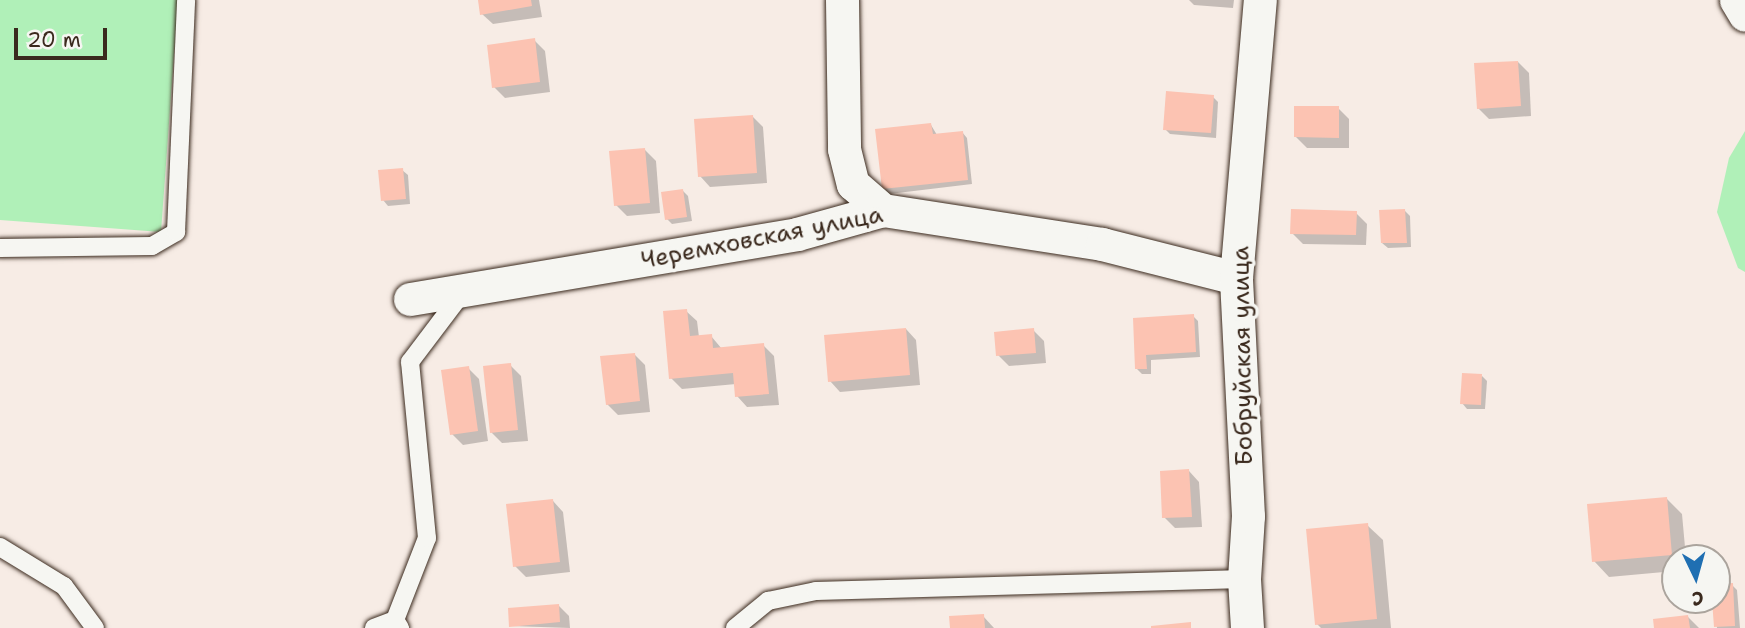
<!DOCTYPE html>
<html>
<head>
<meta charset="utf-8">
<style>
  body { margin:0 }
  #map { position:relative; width:1745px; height:628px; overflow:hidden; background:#f7ece5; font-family:"Shantell Sans",sans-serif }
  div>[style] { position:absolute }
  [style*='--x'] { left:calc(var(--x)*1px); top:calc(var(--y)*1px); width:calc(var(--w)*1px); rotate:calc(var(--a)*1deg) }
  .green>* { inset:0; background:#b0f0b8 }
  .shadow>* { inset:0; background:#0003 }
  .building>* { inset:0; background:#fcc3b2 }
  .roads { filter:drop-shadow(0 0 2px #3b2a1e) drop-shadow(0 0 2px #3b2a1e) }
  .service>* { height:18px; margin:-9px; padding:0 9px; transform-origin:9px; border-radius:9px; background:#f6f6f2 }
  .minor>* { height:33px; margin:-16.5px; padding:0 16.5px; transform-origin:16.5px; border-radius:16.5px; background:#f6f6f2 }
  span { translate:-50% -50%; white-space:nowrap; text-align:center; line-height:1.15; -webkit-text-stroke:7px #f6f6f2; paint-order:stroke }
  .street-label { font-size:24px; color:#3b2a1e }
  .north { position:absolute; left:1661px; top:544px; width:70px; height:70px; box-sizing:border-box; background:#f6f6f2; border:2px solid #aba49d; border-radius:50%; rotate:175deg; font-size:19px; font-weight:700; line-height:28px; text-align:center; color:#3b2a1e }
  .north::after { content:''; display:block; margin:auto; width:24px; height:32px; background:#1f6fb2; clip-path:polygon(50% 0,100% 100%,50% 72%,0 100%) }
  .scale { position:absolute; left:14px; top:28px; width:93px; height:32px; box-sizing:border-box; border:4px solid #3b2a1e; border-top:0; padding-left:9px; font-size:21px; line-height:24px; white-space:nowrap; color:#3b2a1e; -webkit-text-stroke:5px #f6f6f2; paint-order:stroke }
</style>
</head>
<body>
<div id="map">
  <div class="green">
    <div style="clip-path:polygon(0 0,178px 0,161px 232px,0 220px)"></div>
    <div style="clip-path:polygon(1745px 131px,1745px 272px,1738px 268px,1717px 212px,1729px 158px)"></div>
  </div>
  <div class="shadow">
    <div style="clip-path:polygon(480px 0,539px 0,542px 17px,493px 24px,482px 14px)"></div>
    <div style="clip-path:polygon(1189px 0,1234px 0,1233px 8px,1194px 5px)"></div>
    <div style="clip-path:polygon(534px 40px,545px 51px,550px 92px,505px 98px,494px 87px)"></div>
    <div style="clip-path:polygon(1518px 62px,1529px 73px,1531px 116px,1489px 119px,1478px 108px)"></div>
    <div style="clip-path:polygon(1213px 97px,1218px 102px,1216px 138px,1170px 134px,1165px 129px)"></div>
    <div style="clip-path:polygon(1338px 108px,1349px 119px,1349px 148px,1307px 148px,1296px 137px)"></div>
    <div style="clip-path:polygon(752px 116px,763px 127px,767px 183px,710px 187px,700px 176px)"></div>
    <div style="clip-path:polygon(931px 125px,937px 135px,962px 132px,967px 138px,972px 184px,889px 194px,884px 188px)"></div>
    <div style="clip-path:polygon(645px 150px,656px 161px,660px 213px,627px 216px,616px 205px)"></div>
    <div style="clip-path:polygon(402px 170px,408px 175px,410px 204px,388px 206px,383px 200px)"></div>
    <div style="clip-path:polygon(683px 191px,688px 196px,692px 221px,672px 224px,667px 219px)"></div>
    <div style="clip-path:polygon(1405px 211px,1410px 216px,1411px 247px,1388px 248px,1382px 243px)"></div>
    <div style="clip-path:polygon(1356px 213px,1367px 224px,1366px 245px,1303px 244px,1292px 233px)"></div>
    <div style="clip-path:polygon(686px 311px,697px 321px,699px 337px,711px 336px,722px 349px,763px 345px,774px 356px,779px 405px,747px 407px,737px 396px,736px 384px,682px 389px,671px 378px)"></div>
    <div style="clip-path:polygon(1193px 316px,1198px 321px,1200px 357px,1151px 360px,1151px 374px,1142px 374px,1137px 369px,1134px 319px)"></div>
    <div style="clip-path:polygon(906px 329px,916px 340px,920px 385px,840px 392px,830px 381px)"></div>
    <div style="clip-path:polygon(1033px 330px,1044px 341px,1046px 363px,1009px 366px,998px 355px)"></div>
    <div style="clip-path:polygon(635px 355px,645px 365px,650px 412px,618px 415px,607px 404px)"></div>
    <div style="clip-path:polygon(510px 365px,521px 376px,528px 441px,502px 443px,491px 432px)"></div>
    <div style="clip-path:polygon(468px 368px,479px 379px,488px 441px,463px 445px,452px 434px)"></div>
    <div style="clip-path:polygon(1482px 376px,1487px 381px,1485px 409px,1467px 409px,1462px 403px)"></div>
    <div style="clip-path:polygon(1189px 471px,1199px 482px,1202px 527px,1175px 528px,1164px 517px)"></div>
    <div style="clip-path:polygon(1667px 499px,1682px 514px,1686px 558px,1675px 558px,1675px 571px,1609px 577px,1594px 561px)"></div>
    <div style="clip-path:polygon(553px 501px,563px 512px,570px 572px,526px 577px,515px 566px)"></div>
    <div style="clip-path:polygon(1367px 525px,1383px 540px,1391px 628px,1321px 628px,1317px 624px)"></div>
    <div style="clip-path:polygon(1732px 585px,1737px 590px,1740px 628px,1717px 628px,1713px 600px,1717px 600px,1717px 586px)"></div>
    <div style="clip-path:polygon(558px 605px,569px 616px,570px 628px,511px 626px)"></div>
    <div style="clip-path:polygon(983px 616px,994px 628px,952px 628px)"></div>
    <div style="clip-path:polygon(1688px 617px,1699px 628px,1656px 628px)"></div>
  </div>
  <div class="building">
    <div style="clip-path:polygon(478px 0,531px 0,532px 6px,480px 15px)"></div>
    <div style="clip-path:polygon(535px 38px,540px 82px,492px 88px,487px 45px)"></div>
    <div style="clip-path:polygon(1518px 61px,1521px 106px,1477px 109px,1474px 63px)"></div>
    <div style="clip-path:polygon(1166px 91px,1214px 95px,1211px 133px,1163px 130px)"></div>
    <div style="clip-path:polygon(1294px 106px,1339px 106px,1339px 138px,1294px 137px)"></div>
    <div style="clip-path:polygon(753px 115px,757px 173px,698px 177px,694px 119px)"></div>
    <div style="clip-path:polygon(931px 123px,933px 134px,963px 131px,968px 180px,882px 189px,875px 129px)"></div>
    <div style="clip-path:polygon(645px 148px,650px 203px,614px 206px,609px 151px)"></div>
    <div style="clip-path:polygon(403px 168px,406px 199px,381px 201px,378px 170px)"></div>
    <div style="clip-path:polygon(683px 189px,687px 217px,665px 220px,661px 192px)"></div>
    <div style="clip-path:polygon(1291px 209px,1357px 211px,1356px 235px,1290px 234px)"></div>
    <div style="clip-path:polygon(1405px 209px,1407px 243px,1381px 243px,1379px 210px)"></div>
    <div style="clip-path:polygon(687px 309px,690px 336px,712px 334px,713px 348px,764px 343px,769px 394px,735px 397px,733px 373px,669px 379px,663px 311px)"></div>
    <div style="clip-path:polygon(1194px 314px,1196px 352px,1146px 355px,1147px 369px,1135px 369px,1133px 318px)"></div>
    <div style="clip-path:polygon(906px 328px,910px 375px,828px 382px,824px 335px)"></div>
    <div style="clip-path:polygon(1034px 328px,1036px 353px,996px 356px,994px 332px)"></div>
    <div style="clip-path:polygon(635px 353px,640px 401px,606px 405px,600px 356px)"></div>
    <div style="clip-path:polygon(511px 363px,518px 430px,490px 433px,483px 366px)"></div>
    <div style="clip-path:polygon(469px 366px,478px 431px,450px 435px,441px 370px)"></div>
    <div style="clip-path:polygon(1462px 373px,1482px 374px,1481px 405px,1460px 404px)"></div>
    <div style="clip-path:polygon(1189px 469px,1192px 517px,1162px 518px,1160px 471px)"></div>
    <div style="clip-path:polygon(1667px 497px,1672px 555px,1592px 562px,1587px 504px)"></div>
    <div style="clip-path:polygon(553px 499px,560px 562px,513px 567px,506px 504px)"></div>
    <div style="clip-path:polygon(1368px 523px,1377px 619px,1315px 625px,1306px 529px)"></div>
    <div style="clip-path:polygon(1733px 583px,1735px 626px,1714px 627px,1712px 600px,1717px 600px,1717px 584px)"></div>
    <div style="clip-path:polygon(559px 604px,560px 622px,509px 627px,508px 608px)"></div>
    <div style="clip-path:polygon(984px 614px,985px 628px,950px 628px,949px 616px)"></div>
    <div style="clip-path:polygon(1688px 615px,1690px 628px,1654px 628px,1653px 619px)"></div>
    <div style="clip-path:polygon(1191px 622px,1191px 628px,1151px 628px,1151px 626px)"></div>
  </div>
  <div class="roads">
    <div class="service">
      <div style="--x:0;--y:248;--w:152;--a:-0.8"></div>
      <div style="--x:152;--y:246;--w:28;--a:-30"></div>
      <div style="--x:176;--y:232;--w:232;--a:-87.5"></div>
      <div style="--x:0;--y:547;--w:75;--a:31.4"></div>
      <div style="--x:64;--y:586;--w:52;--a:53.6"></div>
      <div style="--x:374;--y:628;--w:22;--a:-21"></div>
      <div style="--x:400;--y:628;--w:9;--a:-122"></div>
      <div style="--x:395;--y:620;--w:88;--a:-68.7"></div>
      <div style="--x:427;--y:538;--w:177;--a:-95.5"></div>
      <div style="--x:410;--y:362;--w:88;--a:-52.9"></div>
      <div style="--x:735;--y:628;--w:43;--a:-39.3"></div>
      <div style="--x:768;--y:601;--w:49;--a:-11.8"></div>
      <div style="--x:816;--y:591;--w:428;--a:-1.6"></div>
    </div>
    <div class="minor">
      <div style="--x:842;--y:0;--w:149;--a:89.2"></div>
      <div style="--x:844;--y:149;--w:36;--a:76"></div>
      <div style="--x:853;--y:184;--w:40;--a:41"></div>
      <div style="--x:1736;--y:0;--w:17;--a:59"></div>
      <div style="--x:410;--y:299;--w:392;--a:-9.5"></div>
      <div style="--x:797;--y:234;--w:89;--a:-15.6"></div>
      <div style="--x:883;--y:210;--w:222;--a:8.8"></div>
      <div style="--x:1102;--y:244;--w:138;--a:14.2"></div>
      <div style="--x:1247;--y:628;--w:49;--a:-93.5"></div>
      <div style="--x:1244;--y:579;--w:63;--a:-86.4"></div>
      <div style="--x:1248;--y:516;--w:238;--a:-92.9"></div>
      <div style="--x:1236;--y:278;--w:279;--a:-85.1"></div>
    </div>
  </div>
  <div class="street-label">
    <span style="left:762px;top:238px;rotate:-11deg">Черемховская улица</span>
    <span style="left:1243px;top:356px;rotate:-91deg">Бобруйская улица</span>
  </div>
  <div class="north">С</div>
  <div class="scale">20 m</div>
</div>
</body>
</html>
